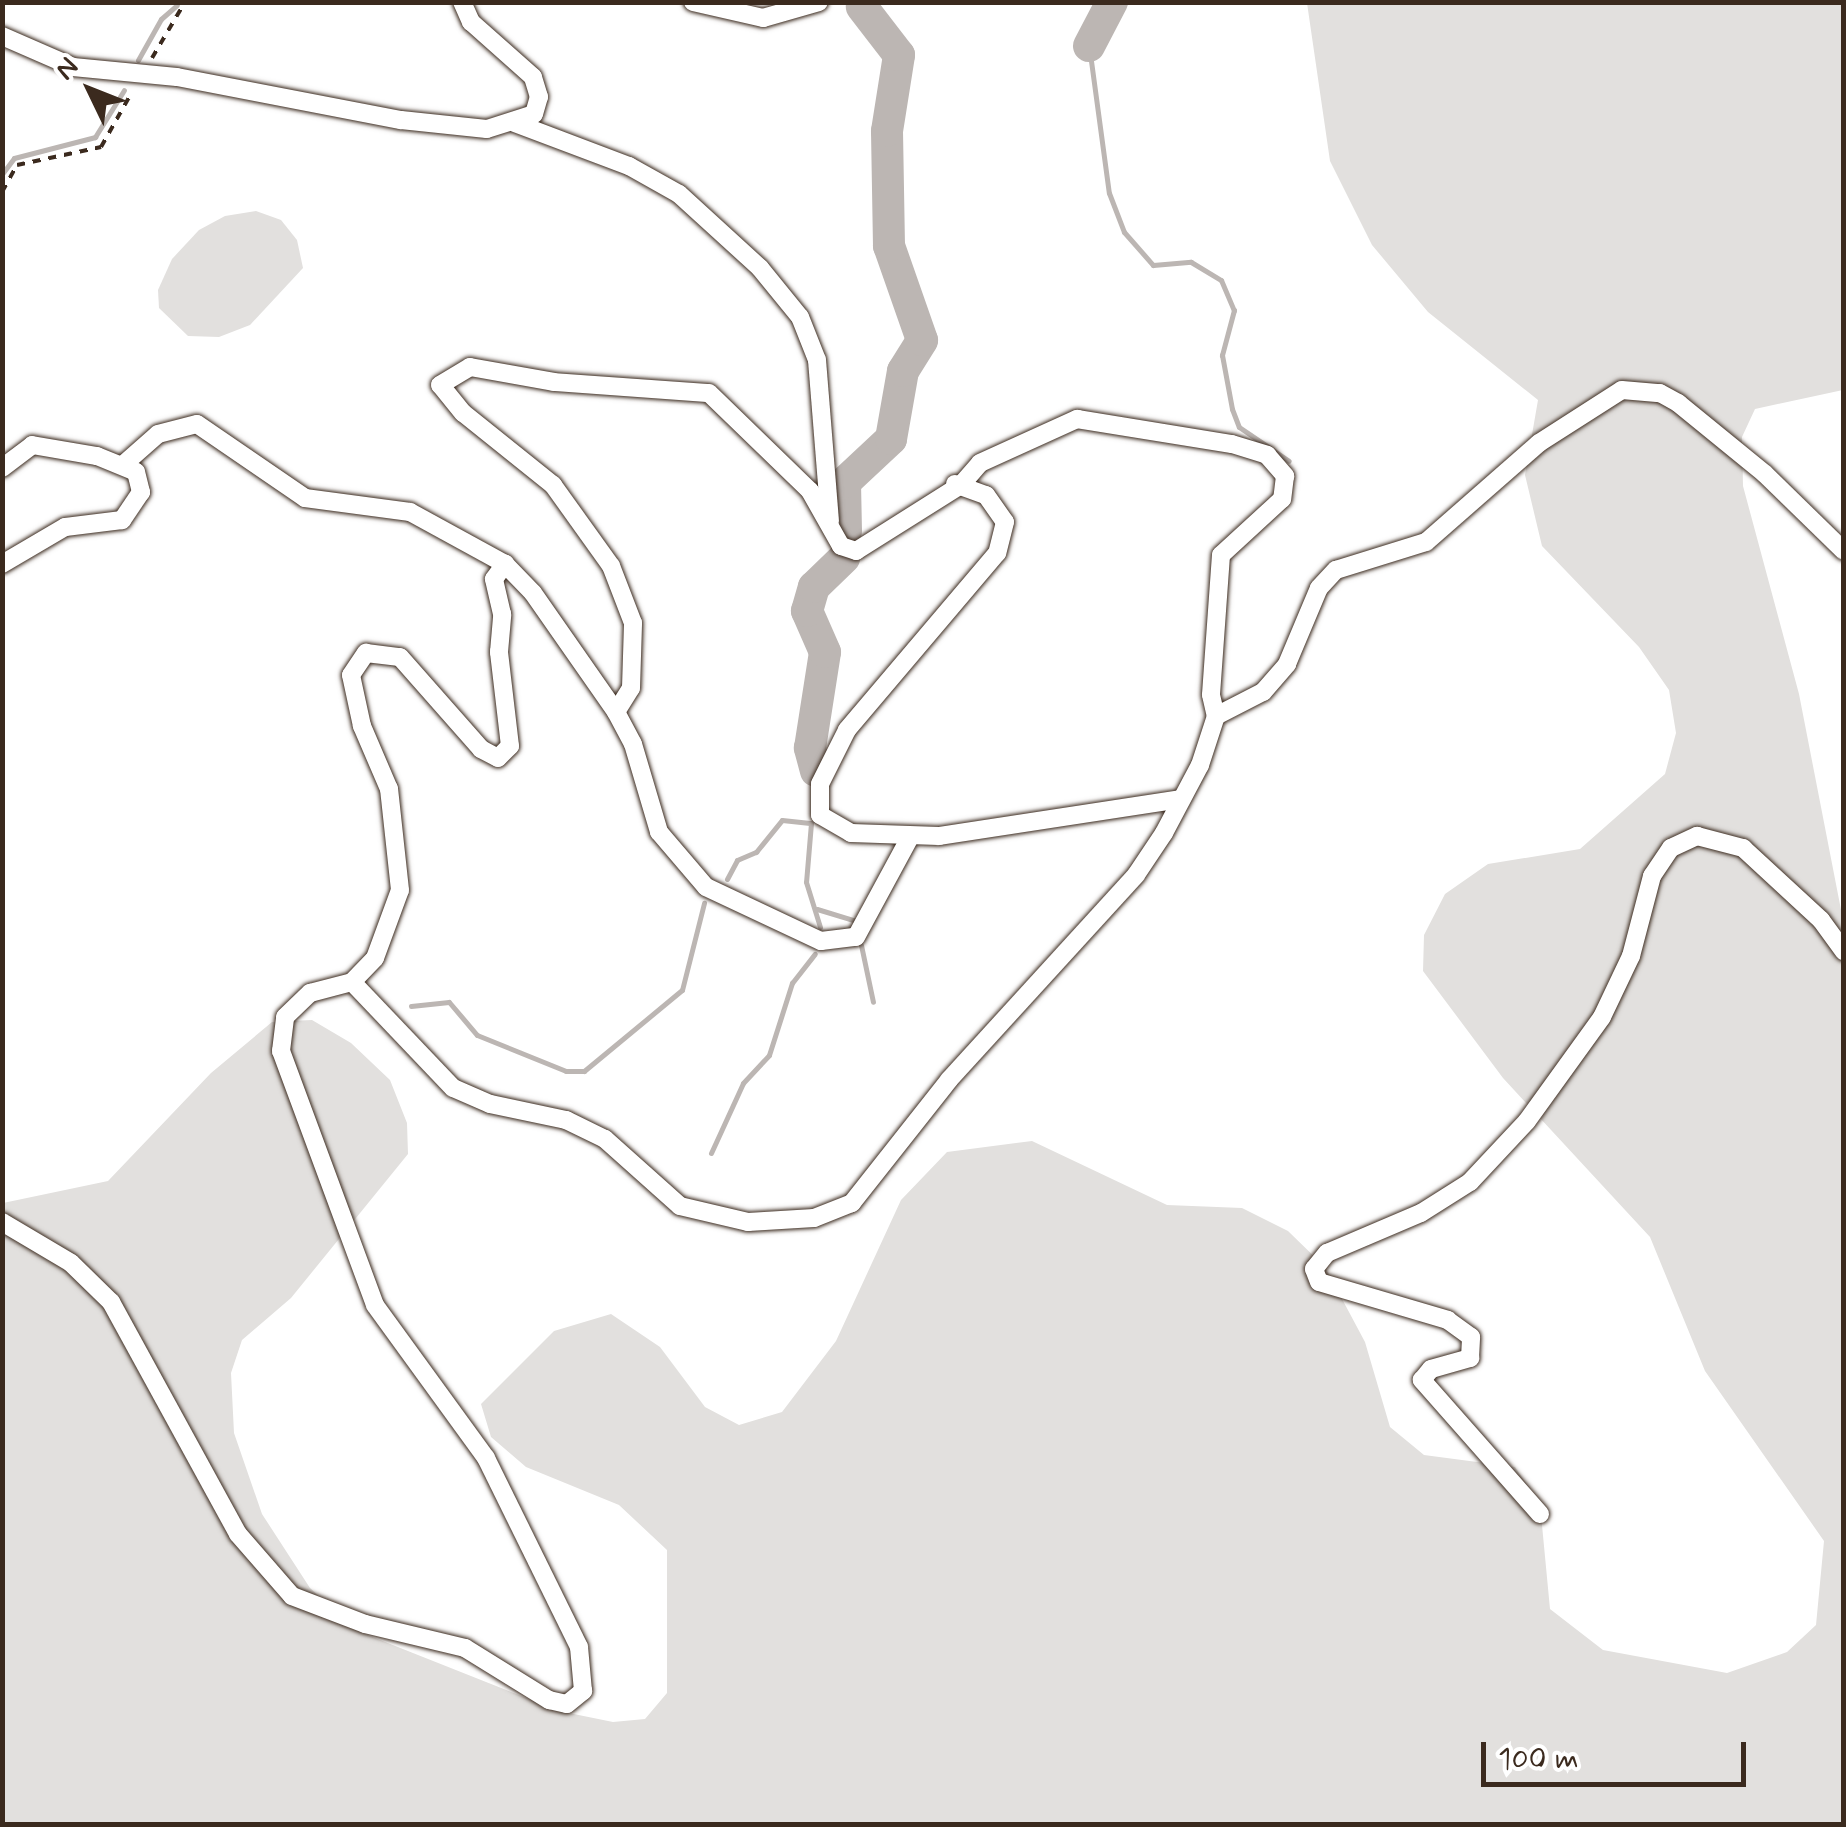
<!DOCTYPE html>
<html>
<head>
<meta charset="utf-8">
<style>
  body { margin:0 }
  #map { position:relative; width:1846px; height:1827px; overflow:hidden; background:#fff; font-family:Mynerve,sans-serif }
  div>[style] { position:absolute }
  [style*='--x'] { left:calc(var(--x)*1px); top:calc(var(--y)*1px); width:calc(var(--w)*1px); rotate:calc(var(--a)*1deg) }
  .green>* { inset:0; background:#e2e0de }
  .stream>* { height:5px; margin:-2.5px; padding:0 2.5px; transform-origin:2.5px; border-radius:2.5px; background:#bcb6b3 }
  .river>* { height:32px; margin:-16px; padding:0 16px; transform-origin:16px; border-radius:16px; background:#bcb6b3 }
  .path>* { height:4px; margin-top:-2px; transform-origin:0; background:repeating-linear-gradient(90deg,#3b2a1e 0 8px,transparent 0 16px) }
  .roads { filter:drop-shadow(0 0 2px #3b2a1e) drop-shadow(0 0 2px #3b2a1e) }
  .minor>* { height:18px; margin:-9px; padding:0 9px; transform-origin:9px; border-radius:9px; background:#fff }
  span { translate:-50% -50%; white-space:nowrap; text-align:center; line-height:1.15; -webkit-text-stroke:9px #fff; paint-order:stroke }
  .frame { position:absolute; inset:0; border:5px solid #3b2a1e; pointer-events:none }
  .north { position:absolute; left:40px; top:40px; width:100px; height:100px; -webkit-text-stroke:8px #fff; paint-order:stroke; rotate:313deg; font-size:28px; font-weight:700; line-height:40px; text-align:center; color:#3b2a1e }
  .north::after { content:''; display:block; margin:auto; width:35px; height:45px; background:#3b2a1e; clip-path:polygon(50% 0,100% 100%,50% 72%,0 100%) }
  .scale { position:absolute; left:1481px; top:1742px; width:265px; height:45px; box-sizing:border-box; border:5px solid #3b2a1e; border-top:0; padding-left:12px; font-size:30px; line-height:35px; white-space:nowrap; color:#3b2a1e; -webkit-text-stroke:8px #fff; paint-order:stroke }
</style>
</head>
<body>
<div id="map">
  <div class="green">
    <div style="clip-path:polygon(1307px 3px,1843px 3px,1843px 390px,1755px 409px,1742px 437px,1743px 486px,1799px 694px,1843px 920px,1843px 1824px,3px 1824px,3px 1203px,108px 1181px,211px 1073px,272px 1022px,312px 1020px,351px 1043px,390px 1080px,407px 1123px,408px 1154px,291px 1298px,242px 1340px,231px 1373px,234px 1433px,262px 1514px,310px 1588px,355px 1630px,559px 1711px,613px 1722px,645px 1719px,667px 1693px,667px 1550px,619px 1505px,526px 1467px,491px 1437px,481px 1404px,554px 1331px,611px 1314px,660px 1347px,705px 1407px,739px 1425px,782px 1412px,836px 1341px,901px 1200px,947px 1152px,1032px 1141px,1167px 1205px,1242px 1208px,1288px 1231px,1325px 1267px,1365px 1342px,1390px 1427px,1424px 1455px,1515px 1467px,1540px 1504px,1550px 1609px,1603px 1650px,1727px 1673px,1787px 1652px,1816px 1625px,1824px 1541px,1705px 1371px,1650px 1237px,1503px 1078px,1423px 971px,1424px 935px,1445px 894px,1488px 864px,1580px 849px,1665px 774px,1676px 733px,1669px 690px,1639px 647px,1542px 546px,1525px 475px,1538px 400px,1428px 312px,1372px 245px,1330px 161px)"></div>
    <div style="clip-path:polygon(256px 211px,281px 220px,297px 240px,303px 268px,250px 325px,219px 337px,188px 336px,159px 308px,158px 290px,172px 259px,199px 230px,225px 216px)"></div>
  </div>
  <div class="stream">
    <div style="--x:1089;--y:46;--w:148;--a:82.3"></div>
    <div style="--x:1109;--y:193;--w:42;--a:69"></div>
    <div style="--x:1124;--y:232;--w:44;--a:48.7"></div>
    <div style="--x:1153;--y:265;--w:38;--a:-5"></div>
    <div style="--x:1191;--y:262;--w:35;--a:31"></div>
    <div style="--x:1221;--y:280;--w:33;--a:67"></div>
    <div style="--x:1234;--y:310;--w:47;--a:104.9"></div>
    <div style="--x:1222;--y:355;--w:55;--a:79.5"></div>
    <div style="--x:1232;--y:409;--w:19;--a:69"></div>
    <div style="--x:1239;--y:427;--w:60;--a:34.2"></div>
    <div style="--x:138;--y:60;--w:47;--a:-60.7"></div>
    <div style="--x:161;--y:19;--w:21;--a:-41"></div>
    <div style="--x:2;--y:174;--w:20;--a:-53"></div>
    <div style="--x:14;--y:158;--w:84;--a:-14.5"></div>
    <div style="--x:95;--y:137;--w:55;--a:-58.3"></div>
    <div style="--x:811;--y:823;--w:59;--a:94.8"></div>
    <div style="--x:806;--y:882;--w:47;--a:72.7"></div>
    <div style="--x:727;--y:879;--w:21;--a:-62"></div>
    <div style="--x:737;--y:860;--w:21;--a:-23"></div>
    <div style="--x:756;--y:852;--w:41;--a:-50.9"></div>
    <div style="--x:782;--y:820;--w:28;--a:6"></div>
    <div style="--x:817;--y:909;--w:39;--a:17"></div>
    <div style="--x:861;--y:945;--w:58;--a:78.1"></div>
    <div style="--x:411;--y:1006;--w:38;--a:-6"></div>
    <div style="--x:449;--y:1002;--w:43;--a:49.7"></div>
    <div style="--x:477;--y:1035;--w:96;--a:22"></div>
    <div style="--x:566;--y:1071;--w:18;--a:0"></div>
    <div style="--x:584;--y:1071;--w:127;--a:-39.6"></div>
    <div style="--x:682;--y:990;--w:90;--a:-75.8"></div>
    <div style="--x:711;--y:1153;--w:77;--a:-65.4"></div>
    <div style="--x:743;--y:1083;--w:38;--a:-47"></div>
    <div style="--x:769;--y:1055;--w:76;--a:-72.3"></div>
    <div style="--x:792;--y:983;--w:37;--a:-52"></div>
  </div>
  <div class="river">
    <div style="--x:1089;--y:46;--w:50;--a:-62.4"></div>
    <div style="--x:846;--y:531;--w:49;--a:-91.2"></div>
    <div style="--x:845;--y:482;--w:63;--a:-43.1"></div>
    <div style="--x:891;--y:439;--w:69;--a:-80"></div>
    <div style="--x:903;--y:371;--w:36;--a:-58"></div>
    <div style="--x:922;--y:340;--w:100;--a:-109.3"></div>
    <div style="--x:889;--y:246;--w:115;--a:-91"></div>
    <div style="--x:887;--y:131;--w:77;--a:-81"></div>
    <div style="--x:899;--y:55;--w:61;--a:-127.6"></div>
    <div style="--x:816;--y:771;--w:24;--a:-105"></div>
    <div style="--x:810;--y:748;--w:97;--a:-81.1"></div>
    <div style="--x:825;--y:652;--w:45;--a:-113.7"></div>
    <div style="--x:807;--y:611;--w:25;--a:-74"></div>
    <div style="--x:814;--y:587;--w:42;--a:-44"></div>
  </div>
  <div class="path">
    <div style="--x:152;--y:58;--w:65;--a:-59.5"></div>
    <div style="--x:2;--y:192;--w:31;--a:-61"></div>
    <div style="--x:17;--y:165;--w:86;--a:-12.1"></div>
    <div style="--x:101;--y:147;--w:63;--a:-60.6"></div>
  </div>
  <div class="roads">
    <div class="minor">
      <div style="--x:693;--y:2;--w:72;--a:12.9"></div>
      <div style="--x:763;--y:18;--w:58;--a:-15.9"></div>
      <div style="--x:2;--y:36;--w:77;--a:23.6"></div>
      <div style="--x:73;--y:67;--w:104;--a:5.5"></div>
      <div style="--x:177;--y:77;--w:228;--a:10.9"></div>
      <div style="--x:401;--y:120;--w:86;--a:6"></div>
      <div style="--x:487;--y:129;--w:49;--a:-17.7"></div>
      <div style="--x:534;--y:114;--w:18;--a:-74"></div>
      <div style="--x:539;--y:97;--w:21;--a:-107"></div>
      <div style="--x:533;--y:77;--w:83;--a:-138.4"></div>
      <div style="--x:471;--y:22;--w:22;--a:-114"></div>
      <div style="--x:515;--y:123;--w:122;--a:20.7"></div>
      <div style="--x:629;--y:166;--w:57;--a:29.2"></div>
      <div style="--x:679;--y:194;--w:110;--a:42.4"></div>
      <div style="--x:760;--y:268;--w:63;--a:50.8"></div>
      <div style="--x:800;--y:317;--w:46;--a:68.4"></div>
      <div style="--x:817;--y:360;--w:162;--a:85.4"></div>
      <div style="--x:124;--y:464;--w:45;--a:-41.4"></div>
      <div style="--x:158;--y:434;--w:40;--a:-14.4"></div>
      <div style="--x:197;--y:424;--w:131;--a:34.4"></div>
      <div style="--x:305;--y:498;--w:106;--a:7.6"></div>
      <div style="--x:410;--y:512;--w:108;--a:28.7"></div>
      <div style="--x:2;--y:468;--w:38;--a:-37"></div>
      <div style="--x:32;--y:445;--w:66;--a:9.6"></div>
      <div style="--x:97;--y:456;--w:42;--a:22.3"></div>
      <div style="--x:136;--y:472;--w:21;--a:76"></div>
      <div style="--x:141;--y:492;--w:34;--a:124"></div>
      <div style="--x:122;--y:520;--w:57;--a:173"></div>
      <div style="--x:65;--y:527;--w:73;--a:149.6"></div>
      <div style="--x:955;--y:484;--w:33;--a:20"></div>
      <div style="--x:986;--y:495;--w:33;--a:55"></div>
      <div style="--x:1005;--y:522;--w:32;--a:104"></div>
      <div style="--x:997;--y:553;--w:232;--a:130.3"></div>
      <div style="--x:847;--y:730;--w:60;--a:116.6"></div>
      <div style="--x:820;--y:784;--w:31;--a:90"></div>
      <div style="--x:820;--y:815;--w:36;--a:30"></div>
      <div style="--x:851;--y:833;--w:88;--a:2"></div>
      <div style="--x:939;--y:836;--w:245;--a:-8.7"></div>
      <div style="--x:616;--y:712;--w:36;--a:62"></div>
      <div style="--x:633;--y:744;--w:92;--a:73.5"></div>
      <div style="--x:659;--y:832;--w:72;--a:49.5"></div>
      <div style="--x:706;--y:887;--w:127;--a:25.2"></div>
      <div style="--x:821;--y:941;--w:35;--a:-7"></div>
      <div style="--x:856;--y:937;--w:114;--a:-61.6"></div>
      <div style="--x:1216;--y:716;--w:53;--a:-27.1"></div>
      <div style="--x:1263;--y:692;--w:37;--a:-49"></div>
      <div style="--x:1287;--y:664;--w:82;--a:-67.2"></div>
      <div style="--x:1319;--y:588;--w:25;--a:-47"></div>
      <div style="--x:1336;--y:570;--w:94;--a:-17.3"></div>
      <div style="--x:1426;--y:542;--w:150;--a:-41.2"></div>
      <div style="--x:1539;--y:443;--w:98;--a:-32.6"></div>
      <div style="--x:1622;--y:390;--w:38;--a:5"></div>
      <div style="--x:1660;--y:393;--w:21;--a:29"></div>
      <div style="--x:1678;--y:403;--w:112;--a:39.2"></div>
      <div style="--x:1765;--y:474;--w:110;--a:44.3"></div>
      <div style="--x:2;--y:1222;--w:80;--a:30.7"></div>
      <div style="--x:71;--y:1263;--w:56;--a:44.3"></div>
      <div style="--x:111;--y:1302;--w:264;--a:61.3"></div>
      <div style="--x:238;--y:1534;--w:82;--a:48.9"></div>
      <div style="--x:292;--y:1596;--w:78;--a:21"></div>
      <div style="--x:365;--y:1624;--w:103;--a:13.5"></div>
      <div style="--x:465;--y:1648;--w:99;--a:31.8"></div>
      <div style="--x:549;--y:1700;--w:18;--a:13"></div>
      <div style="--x:567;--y:1704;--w:21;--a:-39"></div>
      <div style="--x:583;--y:1691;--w:44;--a:-95.2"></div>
      <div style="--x:579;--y:1647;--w:211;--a:-116.2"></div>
      <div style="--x:486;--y:1458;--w:189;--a:-126"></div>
      <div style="--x:375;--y:1305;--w:271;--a:-110.3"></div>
      <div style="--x:281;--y:1051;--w:34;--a:-83"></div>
      <div style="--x:285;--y:1017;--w:35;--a:-44"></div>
      <div style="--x:310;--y:993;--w:43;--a:-14.7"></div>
      <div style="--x:352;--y:982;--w:33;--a:-46"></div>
      <div style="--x:375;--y:958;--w:72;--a:-69.8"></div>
      <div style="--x:400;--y:890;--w:102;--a:-96.2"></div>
      <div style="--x:389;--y:789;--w:69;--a:-113.2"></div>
      <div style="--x:362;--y:726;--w:52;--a:-102.2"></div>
      <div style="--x:351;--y:675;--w:27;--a:-56"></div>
      <div style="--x:366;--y:653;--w:34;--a:7"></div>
      <div style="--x:400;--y:657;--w:123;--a:48.6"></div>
      <div style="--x:481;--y:749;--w:19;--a:28"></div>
      <div style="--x:498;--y:758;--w:17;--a:-45"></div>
      <div style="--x:510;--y:746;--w:95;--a:-96.7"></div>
      <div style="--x:499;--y:652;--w:38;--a:-85"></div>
      <div style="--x:502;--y:614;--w:36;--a:-103"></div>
      <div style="--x:494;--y:579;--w:19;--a:-54"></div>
      <div style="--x:505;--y:564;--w:40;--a:46"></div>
      <div style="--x:533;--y:593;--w:145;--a:55.1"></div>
      <div style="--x:616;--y:712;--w:28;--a:-58"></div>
      <div style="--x:631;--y:688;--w:65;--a:-88.2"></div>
      <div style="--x:633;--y:623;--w:61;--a:-111.1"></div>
      <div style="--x:611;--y:566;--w:100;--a:-125.6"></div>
      <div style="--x:553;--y:485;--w:115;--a:-141.3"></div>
      <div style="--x:463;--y:413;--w:36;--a:-129"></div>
      <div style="--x:440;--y:385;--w:35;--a:-31"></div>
      <div style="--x:470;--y:367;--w:85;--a:10.1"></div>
      <div style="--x:554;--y:382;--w:155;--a:4.1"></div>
      <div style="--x:709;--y:393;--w:141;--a:44.1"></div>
      <div style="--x:810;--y:491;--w:63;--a:60.6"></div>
      <div style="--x:841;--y:546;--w:16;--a:18"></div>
      <div style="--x:856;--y:551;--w:124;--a:-32.2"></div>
      <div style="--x:961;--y:485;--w:29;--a:-49"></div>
      <div style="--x:980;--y:463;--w:107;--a:-24.4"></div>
      <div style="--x:1077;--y:419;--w:157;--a:9.2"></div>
      <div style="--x:1232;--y:444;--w:37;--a:17"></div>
      <div style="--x:1267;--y:455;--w:28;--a:49"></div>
      <div style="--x:1285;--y:476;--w:23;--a:97"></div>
      <div style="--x:1282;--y:499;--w:83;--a:137.4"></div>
      <div style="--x:1221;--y:555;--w:140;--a:94.1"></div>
      <div style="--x:1211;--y:695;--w:22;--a:77"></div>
      <div style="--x:1216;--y:716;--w:52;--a:108.1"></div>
      <div style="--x:1200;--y:765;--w:77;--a:117.9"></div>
      <div style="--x:1164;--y:833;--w:50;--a:123.7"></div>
      <div style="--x:1136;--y:875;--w:277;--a:132.4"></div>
      <div style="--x:949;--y:1080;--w:157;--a:128.3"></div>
      <div style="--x:852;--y:1203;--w:41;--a:158.5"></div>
      <div style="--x:814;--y:1218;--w:66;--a:176.5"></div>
      <div style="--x:748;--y:1222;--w:70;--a:-166.8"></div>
      <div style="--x:680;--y:1206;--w:101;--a:-138.2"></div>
      <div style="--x:605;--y:1139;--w:43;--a:-154"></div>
      <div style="--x:566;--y:1120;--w:78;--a:-168.1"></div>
      <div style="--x:490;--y:1104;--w:40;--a:-156.6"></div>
      <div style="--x:453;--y:1088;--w:146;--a:-133.6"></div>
      <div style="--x:1540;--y:1514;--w:179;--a:-131.4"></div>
      <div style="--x:1422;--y:1380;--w:14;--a:-51"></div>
      <div style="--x:1431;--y:1369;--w:41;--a:-15.8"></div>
      <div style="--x:1470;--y:1358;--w:21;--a:-87"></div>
      <div style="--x:1471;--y:1337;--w:29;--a:-144"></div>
      <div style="--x:1448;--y:1320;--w:134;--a:-163.6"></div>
      <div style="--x:1319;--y:1282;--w:14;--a:-111"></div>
      <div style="--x:1314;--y:1269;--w:21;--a:-51"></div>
      <div style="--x:1327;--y:1253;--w:102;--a:-23.1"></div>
      <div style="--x:1421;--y:1213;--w:58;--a:-32.3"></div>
      <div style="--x:1470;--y:1182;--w:83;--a:-46.9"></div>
      <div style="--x:1527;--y:1121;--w:128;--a:-54.2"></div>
      <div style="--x:1602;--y:1017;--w:68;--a:-64.6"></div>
      <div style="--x:1631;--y:956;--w:83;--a:-75.3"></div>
      <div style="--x:1652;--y:876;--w:34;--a:-56"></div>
      <div style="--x:1671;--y:848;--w:29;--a:-25"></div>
      <div style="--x:1697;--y:836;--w:48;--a:14.6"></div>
      <div style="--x:1743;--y:848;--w:106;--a:42.7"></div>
      <div style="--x:1821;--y:920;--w:39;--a:54"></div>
    </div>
  </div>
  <div class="frame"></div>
  <div class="north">N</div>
  <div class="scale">100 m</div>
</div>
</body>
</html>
